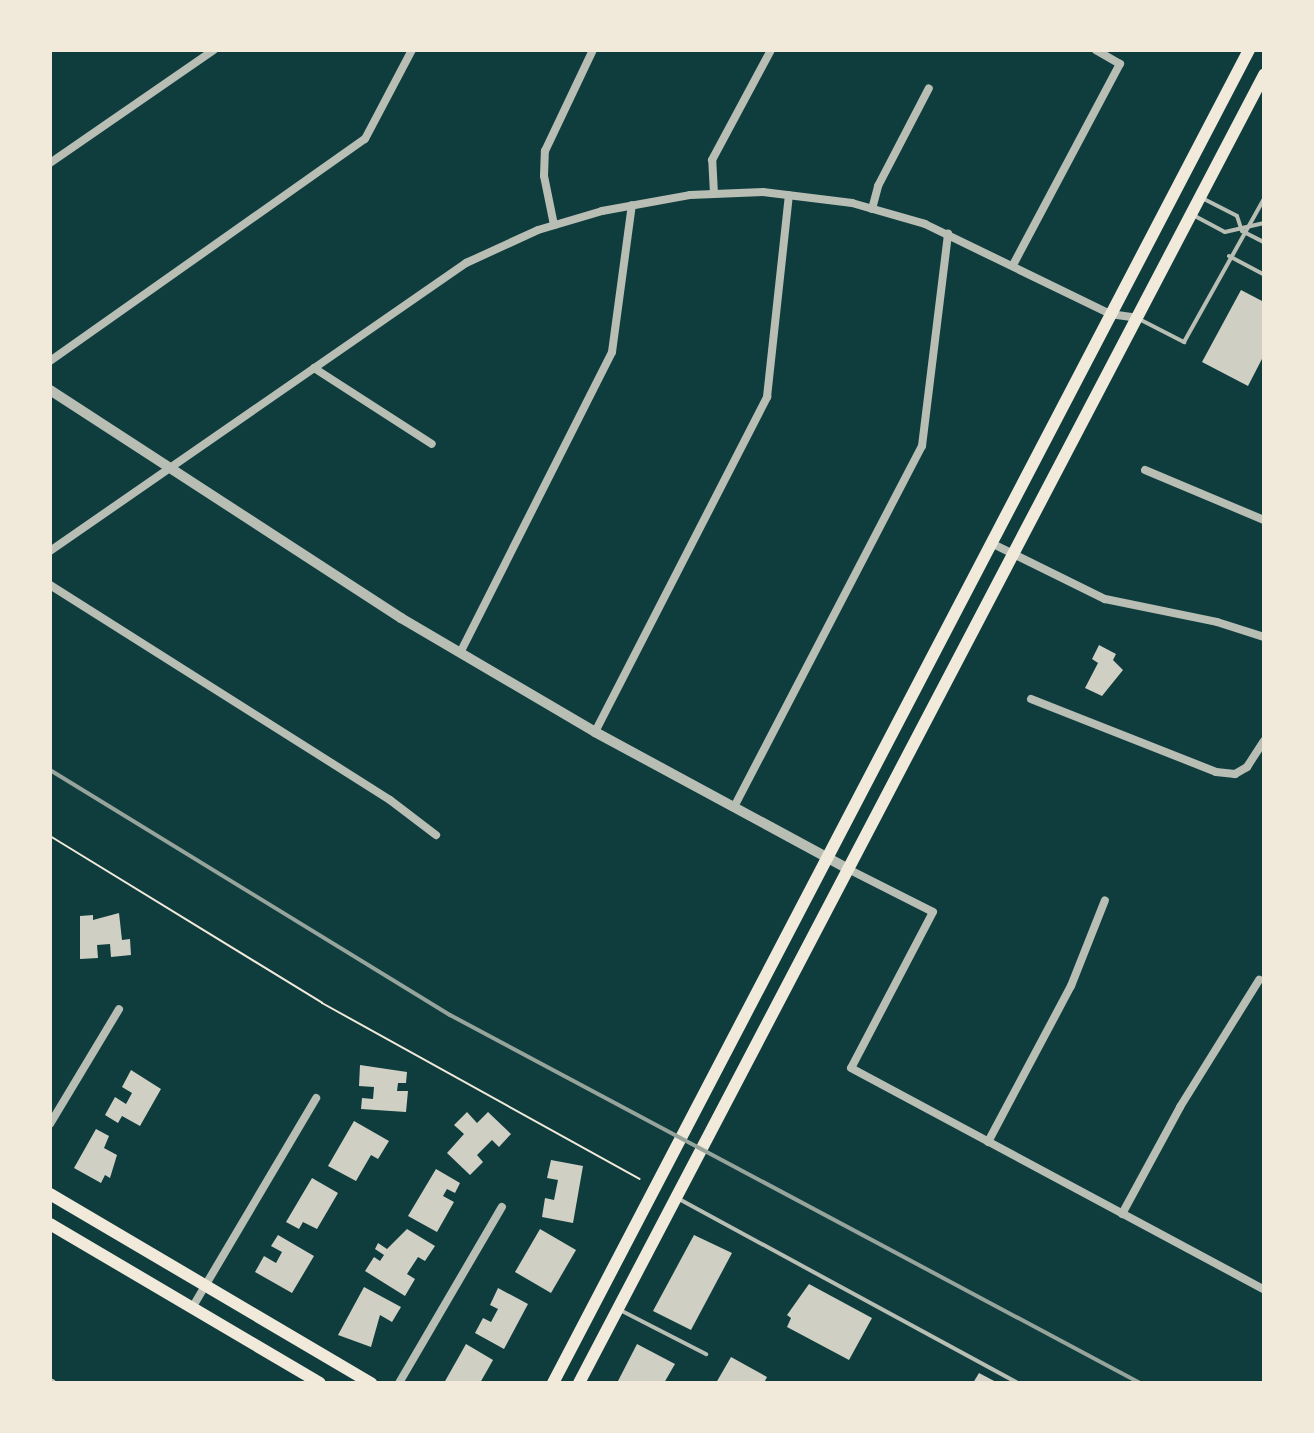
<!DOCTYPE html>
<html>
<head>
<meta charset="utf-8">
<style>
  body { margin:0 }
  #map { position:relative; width:1314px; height:1433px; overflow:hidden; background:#0f3d3e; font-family:"Work Sans",sans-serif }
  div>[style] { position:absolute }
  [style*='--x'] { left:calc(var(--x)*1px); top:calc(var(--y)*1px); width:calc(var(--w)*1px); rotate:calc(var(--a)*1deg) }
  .building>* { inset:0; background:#cfcfc3 }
  .path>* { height:2px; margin:-1px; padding:0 1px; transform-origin:1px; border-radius:1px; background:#f1e9da }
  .service>* { height:4px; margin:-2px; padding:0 2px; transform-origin:2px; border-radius:2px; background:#b8beb3 }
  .minor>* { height:8px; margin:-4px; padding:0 4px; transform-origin:4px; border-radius:4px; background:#b8beb3 }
  .tertiary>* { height:10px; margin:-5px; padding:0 5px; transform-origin:5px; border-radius:5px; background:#b8beb3 }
  .primary>* { height:12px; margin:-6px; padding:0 6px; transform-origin:6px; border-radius:6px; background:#f1e9da }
  .rail>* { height:4px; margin:-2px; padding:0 2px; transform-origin:2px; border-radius:2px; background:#97a49c }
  span { translate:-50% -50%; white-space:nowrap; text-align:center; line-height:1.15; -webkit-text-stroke:8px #f1e9da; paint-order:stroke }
  .frame { position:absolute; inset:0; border:52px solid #f1e9da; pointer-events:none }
</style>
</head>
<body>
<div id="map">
  <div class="building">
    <div style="clip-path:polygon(1241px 290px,1264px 302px,1264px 355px,1248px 386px,1202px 362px)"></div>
    <div style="clip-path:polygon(1099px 645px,1116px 654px,1113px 660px,1123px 670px,1102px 696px,1085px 688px,1098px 663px,1092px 659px)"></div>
    <div style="clip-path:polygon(119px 913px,122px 940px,130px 939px,131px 955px,111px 957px,110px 944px,97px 945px,98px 958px,80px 959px,80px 916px,93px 915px,93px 920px)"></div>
    <div style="clip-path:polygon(360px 1065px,407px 1072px,406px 1083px,398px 1083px,397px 1091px,408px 1091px,406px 1112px,361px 1109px,362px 1098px,373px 1099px,374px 1087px,359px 1086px)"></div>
    <div style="clip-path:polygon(131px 1070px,161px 1089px,140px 1126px,122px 1116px,118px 1123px,105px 1115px,115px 1097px,126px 1104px,132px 1093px,122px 1087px)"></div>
    <div style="clip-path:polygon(467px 1112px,477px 1123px,488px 1112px,511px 1134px,499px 1147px,492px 1140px,477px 1155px,483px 1162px,470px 1175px,447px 1153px,464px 1134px,454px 1125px)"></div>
    <div style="clip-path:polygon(354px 1121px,389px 1141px,378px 1159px,371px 1155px,356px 1181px,328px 1166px)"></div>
    <div style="clip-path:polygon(96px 1129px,109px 1136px,104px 1148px,117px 1155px,110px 1178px,105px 1175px,101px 1183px,74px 1168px)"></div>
    <div style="clip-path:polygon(551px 1160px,583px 1166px,573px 1223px,542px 1217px,545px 1198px,554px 1200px,558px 1180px,547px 1178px)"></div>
    <div style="clip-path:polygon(436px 1169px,460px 1183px,455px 1193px,447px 1189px,443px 1196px,454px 1202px,437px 1232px,408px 1216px)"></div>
    <div style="clip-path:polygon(312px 1178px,338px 1193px,317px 1229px,303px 1222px,299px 1229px,286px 1222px)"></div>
    <div style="clip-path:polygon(407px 1229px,435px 1246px,425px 1261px,418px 1257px,407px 1274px,415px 1279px,405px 1296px,365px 1271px,374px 1257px,380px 1261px,384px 1255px,375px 1249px,378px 1243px,387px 1249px)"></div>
    <div style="clip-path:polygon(540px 1229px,576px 1250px,551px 1293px,515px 1272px)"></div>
    <div style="clip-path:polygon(278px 1235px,314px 1256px,292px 1293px,255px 1272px,264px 1256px,276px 1263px,282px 1252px,271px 1246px)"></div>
    <div style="clip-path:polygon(694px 1235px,732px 1253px,691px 1330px,653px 1311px)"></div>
    <div style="clip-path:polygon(809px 1284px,872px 1318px,849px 1360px,787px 1327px,791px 1318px,787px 1315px)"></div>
    <div style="clip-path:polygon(364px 1287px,401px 1307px,392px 1322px,380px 1315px,371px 1347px,338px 1335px)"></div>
    <div style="clip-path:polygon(498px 1288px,528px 1304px,504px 1349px,475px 1333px,483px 1318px,491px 1322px,498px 1309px,490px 1305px)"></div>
    <div style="clip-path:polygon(466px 1344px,493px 1360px,480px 1383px,444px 1383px)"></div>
    <div style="clip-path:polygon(637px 1344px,675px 1364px,664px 1383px,617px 1383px)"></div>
    <div style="clip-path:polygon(731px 1357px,767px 1377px,764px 1383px,716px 1383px)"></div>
    <div style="clip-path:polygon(979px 1373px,998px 1383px,973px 1383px)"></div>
  </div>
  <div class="path">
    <div style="--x:50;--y:836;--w:319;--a:31.5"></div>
    <div style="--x:322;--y:1003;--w:363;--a:29"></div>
  </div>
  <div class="service">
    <div style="--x:1202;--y:198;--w:39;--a:27"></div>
    <div style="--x:1237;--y:216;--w:16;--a:72"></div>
    <div style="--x:1242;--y:231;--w:25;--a:27"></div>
    <div style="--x:1193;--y:215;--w:36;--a:28"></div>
    <div style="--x:1225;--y:232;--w:40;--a:-13"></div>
    <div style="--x:1229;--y:256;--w:40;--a:28"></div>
    <div style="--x:1139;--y:319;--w:51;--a:27.1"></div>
    <div style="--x:1184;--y:342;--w:164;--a:-60.8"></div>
    <div style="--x:679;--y:1199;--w:386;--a:28.5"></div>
    <div style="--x:620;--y:1310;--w:97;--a:27.1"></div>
  </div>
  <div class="minor">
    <div style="--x:50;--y:163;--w:199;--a:-34.6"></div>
    <div style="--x:714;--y:194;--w:34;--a:-93"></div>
    <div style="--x:712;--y:160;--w:125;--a:-61.8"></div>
    <div style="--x:872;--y:209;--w:24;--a:-75"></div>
    <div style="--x:878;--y:186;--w:110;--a:-62.5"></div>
    <div style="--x:554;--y:225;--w:50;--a:-101.5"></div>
    <div style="--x:544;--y:176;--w:25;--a:-88"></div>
    <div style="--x:545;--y:151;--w:112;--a:-64.6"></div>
    <div style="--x:1013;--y:265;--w:228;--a:-62"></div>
    <div style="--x:1120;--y:64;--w:28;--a:-150"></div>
    <div style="--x:50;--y:361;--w:385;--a:-35.2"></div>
    <div style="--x:365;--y:139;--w:101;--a:-62.2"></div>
    <div style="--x:314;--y:368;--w:140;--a:32.8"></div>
    <div style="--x:1145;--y:470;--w:129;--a:22.8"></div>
    <div style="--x:991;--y:543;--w:127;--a:26.2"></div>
    <div style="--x:1105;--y:599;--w:114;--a:11.6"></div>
    <div style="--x:1217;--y:622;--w:49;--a:17.7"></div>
    <div style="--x:50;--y:551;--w:506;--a:-34.7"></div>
    <div style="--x:466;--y:263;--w:79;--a:-24.6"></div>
    <div style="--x:538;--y:230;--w:67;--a:-16.5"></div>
    <div style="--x:602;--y:211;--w:89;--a:-10.3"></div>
    <div style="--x:690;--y:195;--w:73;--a:-2.4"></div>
    <div style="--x:763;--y:192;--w:90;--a:7"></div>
    <div style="--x:852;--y:203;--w:76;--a:16"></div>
    <div style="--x:925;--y:224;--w:206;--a:25.9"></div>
    <div style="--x:1110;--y:314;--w:27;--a:8"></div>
    <div style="--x:50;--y:585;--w:402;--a:32.3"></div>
    <div style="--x:390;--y:800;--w:58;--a:37.3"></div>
    <div style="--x:460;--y:653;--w:337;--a:-63.2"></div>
    <div style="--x:612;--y:352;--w:148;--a:-82.3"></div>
    <div style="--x:1031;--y:699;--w:199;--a:21.5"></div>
    <div style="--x:1216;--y:772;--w:19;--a:6"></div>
    <div style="--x:1235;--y:774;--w:14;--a:-30"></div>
    <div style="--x:1247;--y:767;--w:31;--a:-57"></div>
    <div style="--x:595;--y:732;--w:377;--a:-62.8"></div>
    <div style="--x:767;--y:397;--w:203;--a:-83.8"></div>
    <div style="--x:734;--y:807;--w:407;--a:-62.5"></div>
    <div style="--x:922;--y:446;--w:214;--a:-83"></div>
    <div style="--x:848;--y:869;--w:95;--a:26.8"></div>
    <div style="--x:933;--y:912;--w:176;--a:117.7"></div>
    <div style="--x:851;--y:1068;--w:468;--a:28.2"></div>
    <div style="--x:50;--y:1124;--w:134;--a:-59"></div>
    <div style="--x:988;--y:1142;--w:177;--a:-62"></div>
    <div style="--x:1071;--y:986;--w:92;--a:-68.4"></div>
    <div style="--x:1122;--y:1214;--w:122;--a:-61.5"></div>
    <div style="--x:1180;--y:1107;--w:150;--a:-58.1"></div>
    <div style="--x:192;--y:1308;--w:244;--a:-59.4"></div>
    <div style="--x:50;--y:1382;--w:2;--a:27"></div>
    <div style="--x:399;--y:1383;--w:204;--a:-59.7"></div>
  </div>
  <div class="tertiary">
    <div style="--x:50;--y:390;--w:419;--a:33"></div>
    <div style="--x:401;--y:618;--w:225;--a:30.4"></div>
    <div style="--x:595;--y:732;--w:288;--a:28.4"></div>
  </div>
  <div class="primary">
    <div style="--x:50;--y:1194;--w:373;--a:30.5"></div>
    <div style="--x:50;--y:1224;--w:313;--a:30.5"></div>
    <div style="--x:553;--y:1383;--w:1504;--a:-62.43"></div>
    <div style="--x:579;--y:1383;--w:1477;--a:-62.36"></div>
  </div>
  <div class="rail">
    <div style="--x:50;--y:770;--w:469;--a:31.5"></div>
    <div style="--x:450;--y:1015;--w:782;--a:28.07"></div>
  </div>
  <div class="frame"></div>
</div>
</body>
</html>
